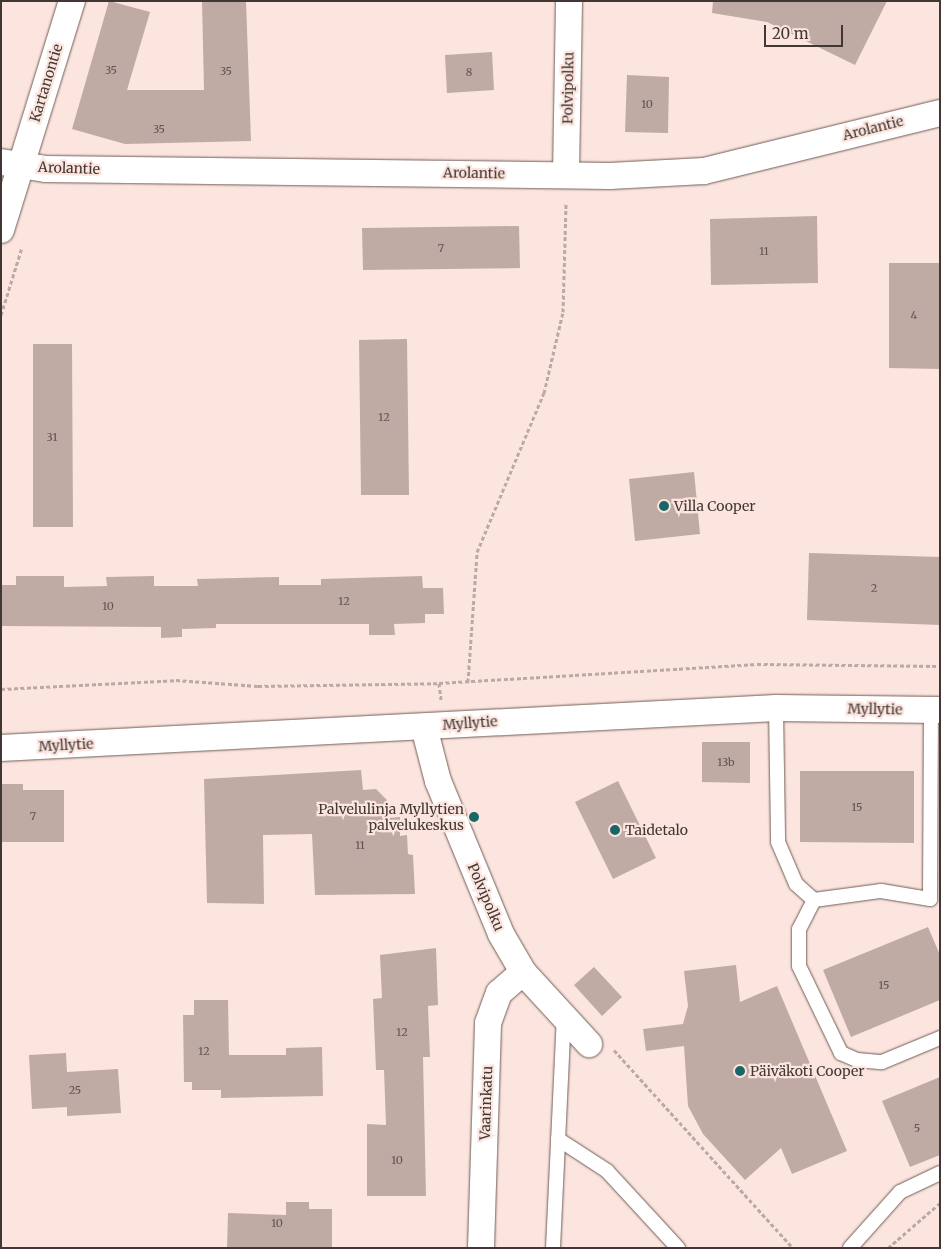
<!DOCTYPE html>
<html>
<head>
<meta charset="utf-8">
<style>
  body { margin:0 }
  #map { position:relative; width:941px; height:1249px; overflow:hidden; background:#fce5de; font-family:Merriweather,serif }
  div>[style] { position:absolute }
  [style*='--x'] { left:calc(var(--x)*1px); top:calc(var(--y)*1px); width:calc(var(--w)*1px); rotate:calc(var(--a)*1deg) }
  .building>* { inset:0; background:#c0aaa4 }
  .path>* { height:3px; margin-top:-1.5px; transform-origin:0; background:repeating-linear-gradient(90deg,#bba9a4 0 4px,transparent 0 6.5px) }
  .roads { filter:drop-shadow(0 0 1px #705c57) drop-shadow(0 0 1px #705c57) }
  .lane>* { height:14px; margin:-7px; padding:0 7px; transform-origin:7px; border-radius:7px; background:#fff }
  .street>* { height:26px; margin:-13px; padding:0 13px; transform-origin:13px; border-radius:13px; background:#fff }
  .dots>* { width:14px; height:14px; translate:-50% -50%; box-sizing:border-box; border:2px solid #fce5de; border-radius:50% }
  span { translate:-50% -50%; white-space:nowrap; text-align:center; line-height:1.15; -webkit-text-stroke:4.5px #fce5de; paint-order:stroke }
  .number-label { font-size:11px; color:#615451 }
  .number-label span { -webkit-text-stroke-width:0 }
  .street-label { font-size:14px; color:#413835 }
  .poi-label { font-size:14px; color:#413835 }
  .left { translate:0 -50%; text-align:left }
  .right { translate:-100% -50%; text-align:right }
  .frame { position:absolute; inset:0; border:2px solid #413835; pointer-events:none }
  .scale { position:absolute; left:764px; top:25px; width:79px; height:22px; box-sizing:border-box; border:2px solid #413835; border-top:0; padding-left:6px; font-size:15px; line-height:18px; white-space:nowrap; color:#413835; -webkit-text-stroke:4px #fce5de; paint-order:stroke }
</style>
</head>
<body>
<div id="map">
  <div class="building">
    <div style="clip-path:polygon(109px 1px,150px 12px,127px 90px,204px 90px,202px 1px,246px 1px,251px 141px,125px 144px,72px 129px)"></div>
    <div style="clip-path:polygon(713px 1px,887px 1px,855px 65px,767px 22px,712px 13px)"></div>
    <div style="clip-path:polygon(492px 52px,494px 90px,447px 93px,445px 55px)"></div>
    <div style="clip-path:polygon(627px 75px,669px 77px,668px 133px,625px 132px)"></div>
    <div style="clip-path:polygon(817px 216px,818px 283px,711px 285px,710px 219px)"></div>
    <div style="clip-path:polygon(519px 226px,520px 268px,363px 270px,362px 228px)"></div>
    <div style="clip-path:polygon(889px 263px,940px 263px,940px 369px,889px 368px)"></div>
    <div style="clip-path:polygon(407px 339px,409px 495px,361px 495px,359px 340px)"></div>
    <div style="clip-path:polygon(33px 344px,72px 344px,73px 527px,33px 527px)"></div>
    <div style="clip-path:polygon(694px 472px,700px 534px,635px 541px,629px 479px)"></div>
    <div style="clip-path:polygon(809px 553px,940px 557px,940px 625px,807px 620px)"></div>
    <div style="clip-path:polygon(16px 576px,64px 576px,64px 587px,107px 586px,106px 577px,154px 576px,154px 586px,198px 586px,197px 579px,279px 577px,279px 585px,321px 585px,321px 579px,422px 576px,423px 588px,443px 588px,444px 614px,425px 614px,425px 623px,394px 624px,395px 635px,369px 635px,369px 624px,216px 624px,216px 628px,182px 629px,182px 637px,161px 638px,161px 627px,1px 626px,1px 585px,16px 585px)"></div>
    <div style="clip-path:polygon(702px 742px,750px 742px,750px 783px,702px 782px)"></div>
    <div style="clip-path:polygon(361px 770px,363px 790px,376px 789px,387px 800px,388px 818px,400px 817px,400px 836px,407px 835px,408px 854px,413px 855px,415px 894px,315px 895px,312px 834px,263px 835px,264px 904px,207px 903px,204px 779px)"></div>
    <div style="clip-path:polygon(800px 771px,914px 771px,914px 843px,800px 842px)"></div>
    <div style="clip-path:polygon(618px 781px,656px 858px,613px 879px,575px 802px)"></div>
    <div style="clip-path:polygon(1px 784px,23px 784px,23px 790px,64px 790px,64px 842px,1px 842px)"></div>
    <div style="clip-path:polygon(928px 927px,940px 955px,940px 1000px,851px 1037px,823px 970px)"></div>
    <div style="clip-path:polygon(436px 948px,438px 1005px,428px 1006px,430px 1057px,423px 1057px,426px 1196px,367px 1196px,367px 1124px,386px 1125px,384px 1070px,376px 1070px,373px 999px,382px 998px,380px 955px)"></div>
    <div style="clip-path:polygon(736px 965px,740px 1002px,777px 986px,847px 1151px,792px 1174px,781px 1148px,745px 1180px,703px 1134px,688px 1106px,684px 1046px,646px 1051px,643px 1029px,683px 1024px,688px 1006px,684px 971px)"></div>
    <div style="clip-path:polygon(594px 967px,622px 997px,602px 1016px,574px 985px)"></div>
    <div style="clip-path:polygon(194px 1000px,228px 1000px,229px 1055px,286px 1055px,286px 1048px,322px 1047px,323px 1096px,221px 1098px,221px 1090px,192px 1090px,192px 1082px,184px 1082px,183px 1015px,194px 1015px)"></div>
    <div style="clip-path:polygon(66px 1053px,67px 1072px,118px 1069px,121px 1113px,67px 1116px,67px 1107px,32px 1109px,29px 1055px)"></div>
    <div style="clip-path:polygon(940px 1077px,940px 1155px,910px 1167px,882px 1101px)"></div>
    <div style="clip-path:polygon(286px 1202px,309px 1202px,309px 1209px,332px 1209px,332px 1248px,227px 1248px,228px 1213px,286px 1215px)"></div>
  </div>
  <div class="path">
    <div style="--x:1;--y:315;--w:71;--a:-72.8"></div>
    <div style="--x:468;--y:682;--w:130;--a:-86"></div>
    <div style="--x:477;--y:552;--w:173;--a:-67.2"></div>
    <div style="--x:544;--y:393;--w:83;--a:-76.8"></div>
    <div style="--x:563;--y:312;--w:110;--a:-88.4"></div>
    <div style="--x:439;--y:683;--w:17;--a:83"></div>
    <div style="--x:1;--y:689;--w:175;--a:-2.9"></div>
    <div style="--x:176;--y:680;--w:82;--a:4.2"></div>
    <div style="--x:258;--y:686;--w:181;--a:-0.9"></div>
    <div style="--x:439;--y:683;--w:319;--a:-3.4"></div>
    <div style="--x:757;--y:664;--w:183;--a:0.6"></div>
    <div style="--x:614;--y:1050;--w:267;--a:47.9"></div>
    <div style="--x:888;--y:1248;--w:69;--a:-40.9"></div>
  </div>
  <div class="roads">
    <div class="lane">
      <div style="--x:776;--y:708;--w:134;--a:89.1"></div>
      <div style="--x:778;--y:842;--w:46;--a:66.8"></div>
      <div style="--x:796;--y:884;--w:24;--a:42"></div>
      <div style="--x:814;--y:900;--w:68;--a:-7.7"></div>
      <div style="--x:881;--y:891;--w:50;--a:9.3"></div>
      <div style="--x:930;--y:899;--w:189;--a:-89.7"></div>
      <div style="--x:814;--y:900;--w:33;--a:117"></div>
      <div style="--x:799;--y:929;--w:37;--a:90"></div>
      <div style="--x:799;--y:966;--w:97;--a:64.2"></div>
      <div style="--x:841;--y:1053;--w:17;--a:24"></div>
      <div style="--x:857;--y:1060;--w:25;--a:5"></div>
      <div style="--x:882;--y:1062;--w:63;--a:-22.5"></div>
      <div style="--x:558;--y:1139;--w:59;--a:33.1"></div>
      <div style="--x:607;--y:1171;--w:105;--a:47.3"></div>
      <div style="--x:553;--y:1248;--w:231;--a:-87.3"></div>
      <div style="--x:850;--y:1248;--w:75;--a:-48.2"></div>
      <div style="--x:900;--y:1192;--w:44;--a:-25.4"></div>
    </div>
    <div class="street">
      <div style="--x:1;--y:162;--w:46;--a:8.8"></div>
      <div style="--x:46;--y:169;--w:564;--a:0.71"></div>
      <div style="--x:610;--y:176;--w:94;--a:-3"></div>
      <div style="--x:704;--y:171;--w:243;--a:-13.8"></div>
      <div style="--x:566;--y:174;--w:173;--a:-89"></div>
      <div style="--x:1;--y:230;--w:240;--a:-72.8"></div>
      <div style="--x:424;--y:727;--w:56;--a:75.5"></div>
      <div style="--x:438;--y:781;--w:165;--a:67.6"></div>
      <div style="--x:501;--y:934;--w:44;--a:59.9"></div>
      <div style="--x:523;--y:972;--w:98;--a:47.5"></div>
      <div style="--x:1;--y:748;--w:776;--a:-2.95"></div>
      <div style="--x:776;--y:708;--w:164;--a:0.7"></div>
      <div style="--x:481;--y:1248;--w:225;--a:-88.2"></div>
      <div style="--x:488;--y:1023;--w:32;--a:-70"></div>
      <div style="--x:499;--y:993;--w:32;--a:-41"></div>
    </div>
  </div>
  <div class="dots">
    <div style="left:664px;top:506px;background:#186667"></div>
    <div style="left:474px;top:817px;background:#186667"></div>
    <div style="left:615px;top:830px;background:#186667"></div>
    <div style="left:740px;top:1071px;background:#186667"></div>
  </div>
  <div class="number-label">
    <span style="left:111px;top:70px">35</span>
    <span style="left:226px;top:71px">35</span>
    <span style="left:469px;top:72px">8</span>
    <span style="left:647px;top:104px">10</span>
    <span style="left:159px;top:129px">35</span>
    <span style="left:441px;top:248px">7</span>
    <span style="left:764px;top:251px">11</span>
    <span style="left:914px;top:315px">4</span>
    <span style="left:384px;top:417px">12</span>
    <span style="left:52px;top:437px">31</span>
    <span style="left:874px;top:588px">2</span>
    <span style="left:344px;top:601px">12</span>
    <span style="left:108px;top:606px">10</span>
    <span style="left:726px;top:762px">13b</span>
    <span style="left:857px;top:807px">15</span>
    <span style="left:33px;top:816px">7</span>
    <span style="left:360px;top:845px">11</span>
    <span style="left:884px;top:985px">15</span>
    <span style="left:402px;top:1032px">12</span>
    <span style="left:204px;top:1051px">12</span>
    <span style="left:75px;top:1090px">25</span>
    <span style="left:917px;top:1128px">5</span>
    <span style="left:397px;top:1160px">10</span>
    <span style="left:277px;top:1223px">10</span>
  </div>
  <div class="street-label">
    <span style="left:46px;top:83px;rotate:-73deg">Kartanontie</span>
    <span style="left:568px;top:88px;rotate:-89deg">Polvipolku</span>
    <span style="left:873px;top:128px;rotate:-14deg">Arolantie</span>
    <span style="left:69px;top:168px;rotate:2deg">Arolantie</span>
    <span style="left:474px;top:173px;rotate:1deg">Arolantie</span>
    <span style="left:875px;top:709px;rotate:1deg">Myllytie</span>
    <span style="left:470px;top:723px;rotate:-4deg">Myllytie</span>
    <span style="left:66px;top:745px;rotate:-3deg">Myllytie</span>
    <span style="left:486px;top:897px;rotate:67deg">Polvipolku</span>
    <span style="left:486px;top:1103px;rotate:-88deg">Vaarinkatu</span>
  </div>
  <div class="poi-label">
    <span class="left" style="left:674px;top:506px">Villa Cooper</span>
    <span class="right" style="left:464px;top:817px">Palvelulinja Myllytien<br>palvelukeskus</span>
    <span class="left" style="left:625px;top:830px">Taidetalo</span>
    <span class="left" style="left:750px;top:1071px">Päiväkoti Cooper</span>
  </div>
  <div class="frame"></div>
  <div class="scale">20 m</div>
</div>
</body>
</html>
